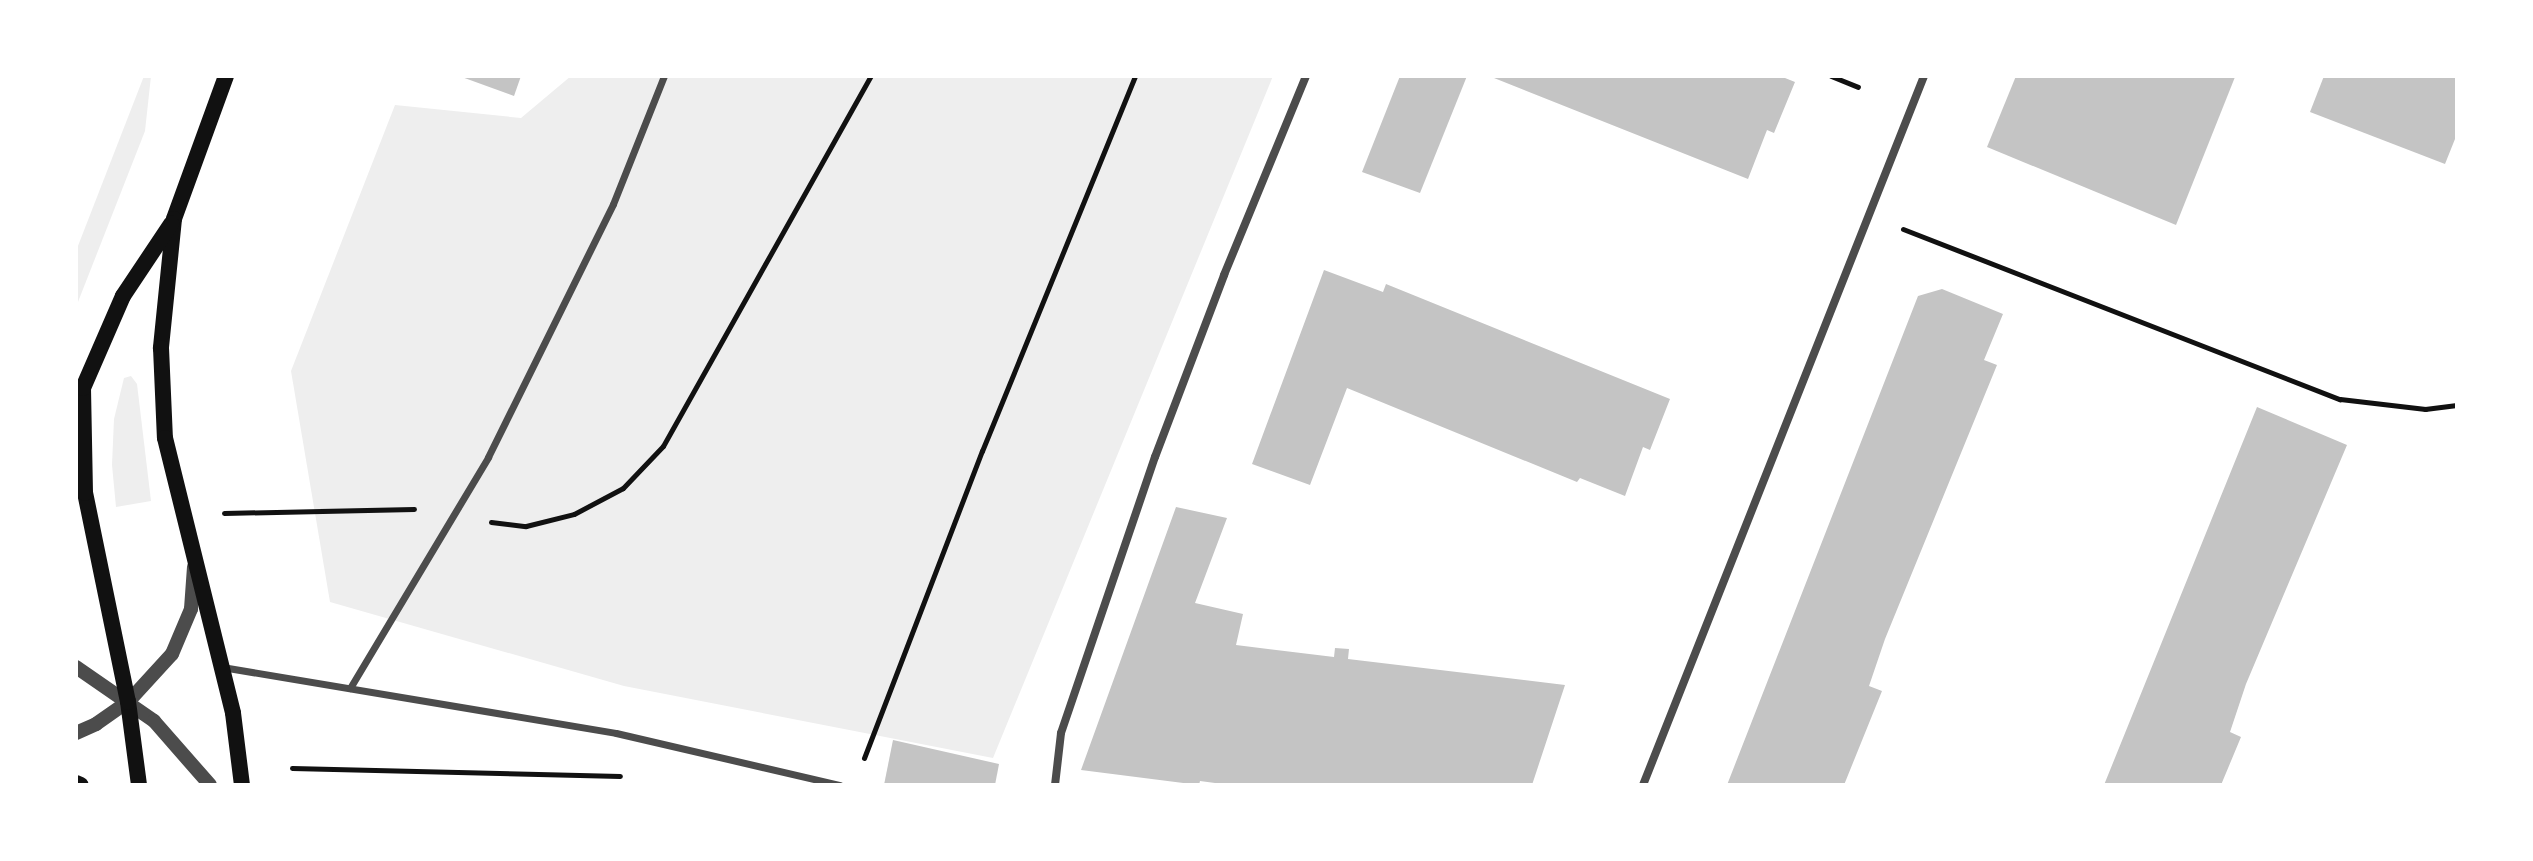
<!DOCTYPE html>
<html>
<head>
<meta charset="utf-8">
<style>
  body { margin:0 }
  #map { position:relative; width:2533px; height:861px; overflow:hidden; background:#fff; font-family:Signika,sans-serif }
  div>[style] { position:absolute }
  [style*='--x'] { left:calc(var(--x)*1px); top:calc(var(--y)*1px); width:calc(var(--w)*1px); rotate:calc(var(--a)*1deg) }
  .green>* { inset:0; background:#eee }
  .building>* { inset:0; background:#c4c4c4 }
  .path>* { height:5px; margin:-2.5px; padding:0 2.5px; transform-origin:2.5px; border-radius:2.5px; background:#111 }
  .pedestrian>* { height:7px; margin:-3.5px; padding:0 3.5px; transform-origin:3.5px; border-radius:3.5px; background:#4c4c4c }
  .minor>* { height:8px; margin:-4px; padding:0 4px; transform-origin:4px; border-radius:4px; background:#4c4c4c }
  .tertiary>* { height:14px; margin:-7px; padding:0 7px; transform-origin:7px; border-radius:7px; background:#4c4c4c }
  .secondary>* { height:16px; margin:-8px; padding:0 8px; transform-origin:8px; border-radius:8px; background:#111 }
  span { translate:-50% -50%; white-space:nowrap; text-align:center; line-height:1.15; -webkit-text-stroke:8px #fff; paint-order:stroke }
  .frame { position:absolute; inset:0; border:78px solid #fff; pointer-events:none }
</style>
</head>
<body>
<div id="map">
  <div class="green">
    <div style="clip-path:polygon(144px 76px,151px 76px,145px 131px,76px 307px,76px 251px)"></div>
    <div style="clip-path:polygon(571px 76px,1273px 76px,993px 758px,624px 686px,330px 602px,291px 371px,395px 105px,521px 118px)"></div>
    <div style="clip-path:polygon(131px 376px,137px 384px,151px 501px,116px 507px,112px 465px,114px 419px,124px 378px)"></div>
  </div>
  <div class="building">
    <div style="clip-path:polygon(459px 76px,521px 76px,514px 96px)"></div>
    <div style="clip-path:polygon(1400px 76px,1467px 76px,1420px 193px,1362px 172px)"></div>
    <div style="clip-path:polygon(1489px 76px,1780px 76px,1795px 82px,1774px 133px,1767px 130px,1748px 179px)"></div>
    <div style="clip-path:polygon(2016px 76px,2232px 76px,2235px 77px,2176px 225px,1987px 147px)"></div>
    <div style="clip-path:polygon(2324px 76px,2457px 76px,2457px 134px,2445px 164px,2310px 112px)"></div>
    <div style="clip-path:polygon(1324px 270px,1383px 292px,1386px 284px,1670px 399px,1650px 450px,1643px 447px,1625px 496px,1580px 478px,1577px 482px,1347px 388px,1310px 485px,1252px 464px)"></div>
    <div style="clip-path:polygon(1942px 289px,2003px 314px,1984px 360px,1997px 365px,1885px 639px,1869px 686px,1882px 691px,1844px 785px,1727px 785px,1918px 296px)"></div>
    <div style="clip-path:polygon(2257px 407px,2347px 445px,2246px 684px,2230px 732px,2241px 737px,2221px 785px,2104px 785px)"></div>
    <div style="clip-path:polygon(1176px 507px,1227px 518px,1195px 603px,1243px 614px,1236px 645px,1334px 657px,1335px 648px,1349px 649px,1348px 659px,1565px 685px,1532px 785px,1230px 785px,1200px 781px,1199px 785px,1081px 770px)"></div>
    <div style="clip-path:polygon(893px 740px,999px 764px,995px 785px,884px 785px)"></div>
  </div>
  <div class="path">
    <div style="--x:1831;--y:76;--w:29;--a:22"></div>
    <div style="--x:1903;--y:229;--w:469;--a:21.3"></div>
    <div style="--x:2340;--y:399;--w:86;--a:6.7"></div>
    <div style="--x:2425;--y:409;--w:32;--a:-7"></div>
    <div style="--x:224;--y:513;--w:190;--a:-1.2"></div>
    <div style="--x:491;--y:522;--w:35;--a:7"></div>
    <div style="--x:526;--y:526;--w:49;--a:-14"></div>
    <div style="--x:574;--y:514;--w:55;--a:-28"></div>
    <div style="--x:623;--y:488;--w:58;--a:-46.4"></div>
    <div style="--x:663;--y:446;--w:424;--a:-60.7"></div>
    <div style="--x:864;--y:758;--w:329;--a:-69"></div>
    <div style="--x:982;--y:451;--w:405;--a:-67.8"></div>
    <div style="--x:292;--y:768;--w:328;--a:1.4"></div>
  </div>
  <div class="pedestrian">
    <div style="--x:222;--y:667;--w:399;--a:9.5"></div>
    <div style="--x:616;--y:733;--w:230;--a:13.1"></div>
    <div style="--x:350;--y:688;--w:269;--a:-59.1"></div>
    <div style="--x:488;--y:457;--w:282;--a:-63.7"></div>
    <div style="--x:613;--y:204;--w:138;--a:-68.3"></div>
  </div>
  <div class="minor">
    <div style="--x:1055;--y:785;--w:52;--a:-83.4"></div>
    <div style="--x:1061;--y:733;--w:292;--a:-71.2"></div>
    <div style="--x:1155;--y:457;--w:195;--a:-69.2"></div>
    <div style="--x:1224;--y:275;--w:215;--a:-67.6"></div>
    <div style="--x:1643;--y:785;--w:763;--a:-68.38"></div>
  </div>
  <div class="tertiary">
    <div style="--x:76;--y:667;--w:95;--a:34.7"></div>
    <div style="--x:154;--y:721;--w:85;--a:48.8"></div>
    <div style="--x:76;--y:733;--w:22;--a:-24"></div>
    <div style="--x:96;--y:724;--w:39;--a:-35"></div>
    <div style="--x:128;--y:702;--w:65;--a:-47.5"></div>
    <div style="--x:172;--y:654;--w:49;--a:-67.1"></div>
    <div style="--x:191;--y:609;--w:42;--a:-85.9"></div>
  </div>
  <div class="secondary">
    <div style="--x:226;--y:76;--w:152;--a:110"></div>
    <div style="--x:174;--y:219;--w:130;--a:95.8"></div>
    <div style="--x:161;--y:348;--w:90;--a:87.5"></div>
    <div style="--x:165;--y:438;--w:283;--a:76.1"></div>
    <div style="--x:233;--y:713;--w:73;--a:82.9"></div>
    <div style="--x:76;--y:783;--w:5;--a:22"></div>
    <div style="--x:139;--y:785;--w:84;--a:-97.5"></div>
    <div style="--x:128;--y:702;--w:213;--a:-101.6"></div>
    <div style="--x:85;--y:493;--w:105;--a:-91.1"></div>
    <div style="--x:83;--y:388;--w:100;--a:-66.5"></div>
    <div style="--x:123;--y:296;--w:87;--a:-56.3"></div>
  </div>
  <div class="frame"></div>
</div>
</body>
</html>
